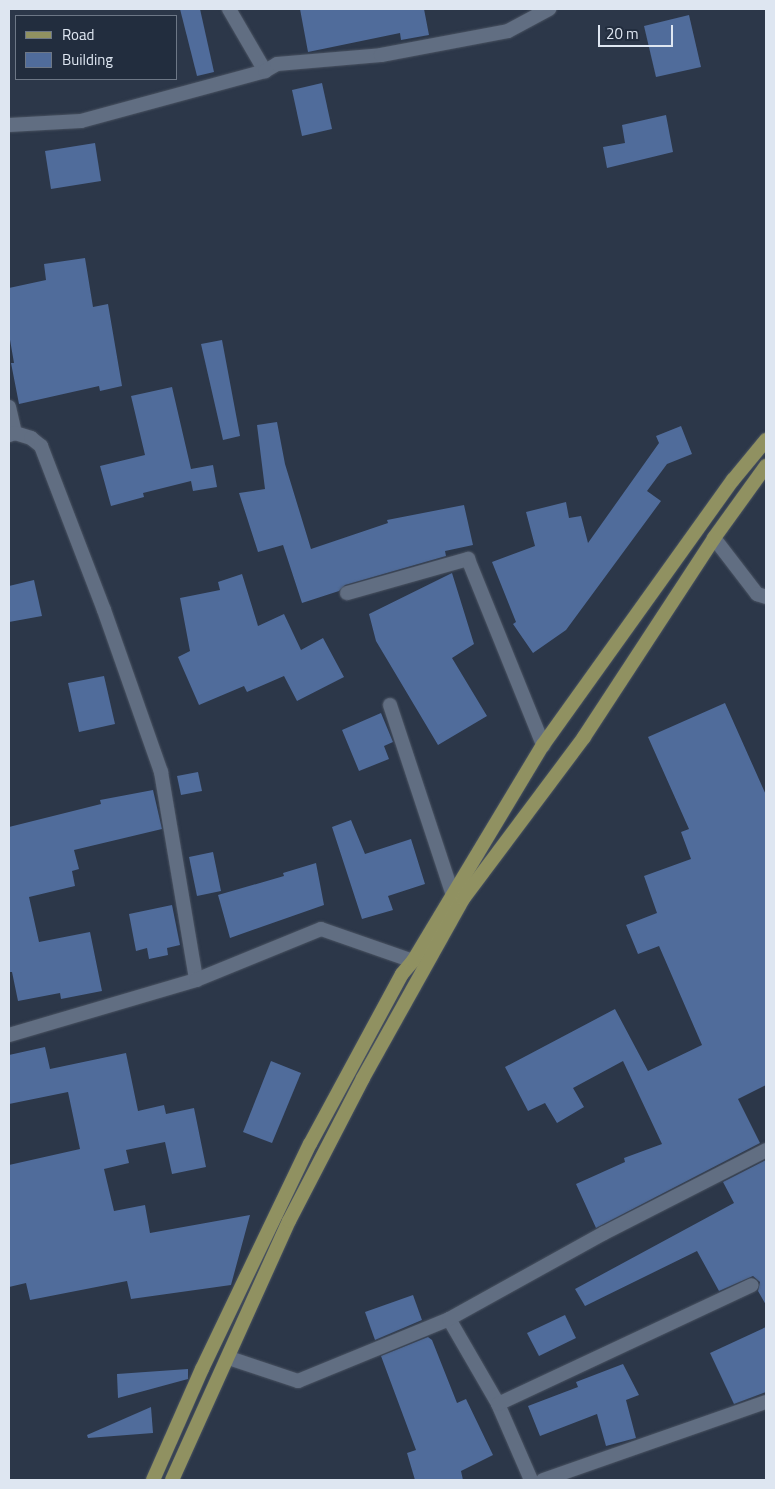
<!DOCTYPE html>
<html>
<head>
<meta charset="utf-8">
<style>
  body { margin:0 }
  #map { position:relative; width:775px; height:1489px; overflow:hidden; background:#2c3749; font-family:"Titillium Web",sans-serif }
  div>[style] { position:absolute }
  [style*='--x'] { left:calc(var(--x)*1px); top:calc(var(--y)*1px); width:calc(var(--w)*1px); rotate:calc(var(--a)*1deg) }
  .building>* { inset:0; background:#506c9b }
  .roads { filter:drop-shadow(0 0 1px #495261) drop-shadow(0 0 1px #495261) }
  .service>* { height:14px; margin:-7px; padding:0 7px; transform-origin:7px; border-radius:7px; background:#616e82 }
  .minor>* { height:14px; margin:-7px; padding:0 7px; transform-origin:7px; border-radius:7px; background:#616e82 }
  .primary>* { height:14px; margin:-7px; padding:0 7px; transform-origin:7px; border-radius:7px; background:#909161 }
  span { translate:-50% -50%; white-space:nowrap; text-align:center; line-height:1.15; -webkit-text-stroke:5px #222d3e; paint-order:stroke }
  .frame { position:absolute; inset:0; border:10px solid #dee6f1; pointer-events:none }
  .legend { position:absolute; left:15px; top:15px; width:162px; height:65px; box-sizing:border-box; background:#222d3e; border:1px solid #6d7786; margin:0; padding:6px 9px; list-style:none; font-size:15px; color:#dee6f1 }
  .legend li { display:flex; align-items:center; gap:10px; height:25px }
  .legend b { width:25px; border:1px solid #6d7786 }
  .scale { position:absolute; left:598px; top:25px; width:75px; height:22px; box-sizing:border-box; border:2px solid #dee6f1; border-top:0; padding-left:6px; font-size:15px; line-height:18px; white-space:nowrap; color:#dee6f1; -webkit-text-stroke:4px #222d3e; paint-order:stroke }
</style>
</head>
<body>
<div id="map">
  <div class="building">
    <div style="clip-path:polygon(180px 9px,200px 9px,214px 72px,197px 76px)"></div>
    <div style="clip-path:polygon(300px 9px,424px 9px,429px 35px,401px 40px,400px 33px,308px 52px)"></div>
    <div style="clip-path:polygon(689px 15px,701px 67px,656px 77px,644px 26px)"></div>
    <div style="clip-path:polygon(322px 83px,332px 129px,302px 136px,292px 90px)"></div>
    <div style="clip-path:polygon(666px 115px,673px 152px,607px 168px,603px 147px,625px 143px,622px 125px)"></div>
    <div style="clip-path:polygon(95px 143px,101px 181px,51px 189px,45px 151px)"></div>
    <div style="clip-path:polygon(85px 258px,93px 307px,108px 304px,122px 386px,100px 391px,99px 386px,19px 404px,11px 363px,14px 363px,9px 334px,9px 288px,46px 280px,44px 264px)"></div>
    <div style="clip-path:polygon(222px 340px,240px 436px,223px 440px,201px 344px)"></div>
    <div style="clip-path:polygon(172px 387px,191px 469px,213px 465px,217px 487px,193px 491px,191px 481px,143px 493px,144px 497px,111px 506px,100px 466px,145px 455px,131px 396px)"></div>
    <div style="clip-path:polygon(277px 422px,285px 464px,311px 549px,388px 523px,387px 520px,464px 505px,473px 545px,445px 551px,446px 556px,345px 585px,339px 591px,302px 603px,283px 545px,258px 552px,239px 493px,265px 489px,257px 425px)"></div>
    <div style="clip-path:polygon(681px 426px,692px 454px,667px 464px,647px 491px,661px 501px,566px 630px,533px 653px,513px 624px,516px 622px,492px 562px,535px 546px,526px 512px,566px 502px,569px 518px,581px 516px,588px 543px,659px 443px,656px 436px)"></div>
    <div style="clip-path:polygon(452px 573px,474px 644px,452px 658px,487px 716px,438px 745px,376px 641px,369px 614px)"></div>
    <div style="clip-path:polygon(242px 574px,258px 626px,284px 614px,301px 650px,323px 638px,344px 677px,297px 701px,284px 676px,247px 692px,244px 686px,199px 705px,178px 657px,190px 651px,180px 598px,220px 590px,218px 582px)"></div>
    <div style="clip-path:polygon(34px 580px,42px 616px,9px 622px,9px 586px)"></div>
    <div style="clip-path:polygon(104px 676px,115px 724px,79px 732px,68px 683px)"></div>
    <div style="clip-path:polygon(725px 703px,766px 795px,766px 1085px,738px 1099px,760px 1143px,596px 1228px,576px 1184px,625px 1162px,624px 1158px,662px 1144px,623px 1061px,573px 1088px,584px 1107px,557px 1123px,545px 1103px,528px 1111px,505px 1067px,615px 1009px,648px 1071px,702px 1045px,659px 946px,638px 954px,626px 925px,657px 913px,644px 876px,691px 859px,681px 832px,689px 829px,648px 737px)"></div>
    <div style="clip-path:polygon(381px 713px,393px 742px,384px 746px,389px 759px,359px 771px,342px 730px)"></div>
    <div style="clip-path:polygon(198px 772px,202px 791px,181px 795px,177px 776px)"></div>
    <div style="clip-path:polygon(153px 790px,162px 829px,74px 850px,79px 869px,72px 871px,75px 886px,29px 897px,39px 942px,90px 932px,102px 991px,61px 999px,60px 993px,18px 1001px,12px 972px,9px 972px,9px 827px,101px 804px,100px 800px)"></div>
    <div style="clip-path:polygon(351px 820px,365px 854px,411px 839px,425px 884px,388px 896px,393px 910px,362px 919px,332px 827px)"></div>
    <div style="clip-path:polygon(213px 852px,221px 891px,197px 896px,189px 857px)"></div>
    <div style="clip-path:polygon(316px 863px,324px 905px,230px 938px,218px 895px,284px 876px,283px 873px)"></div>
    <div style="clip-path:polygon(172px 905px,180px 945px,167px 948px,168px 955px,149px 959px,147px 948px,136px 951px,129px 914px)"></div>
    <div style="clip-path:polygon(45px 1047px,50px 1069px,126px 1053px,138px 1111px,164px 1105px,166px 1114px,194px 1108px,206px 1167px,172px 1174px,165px 1142px,126px 1150px,129px 1163px,104px 1169px,114px 1211px,145px 1205px,150px 1233px,250px 1215px,231px 1285px,131px 1299px,127px 1281px,30px 1300px,26px 1283px,9px 1287px,9px 1165px,80px 1149px,68px 1092px,9px 1104px,9px 1055px)"></div>
    <div style="clip-path:polygon(271px 1061px,301px 1073px,272px 1143px,243px 1132px)"></div>
    <div style="clip-path:polygon(766px 1160px,766px 1305px,758px 1291px,760px 1282px,753px 1276px,719px 1291px,697px 1251px,585px 1306px,575px 1289px,734px 1203px,723px 1182px)"></div>
    <div style="clip-path:polygon(413px 1295px,422px 1320px,375px 1340px,365px 1312px)"></div>
    <div style="clip-path:polygon(565px 1315px,576px 1338px,539px 1356px,527px 1333px)"></div>
    <div style="clip-path:polygon(766px 1327px,766px 1392px,734px 1404px,710px 1353px)"></div>
    <div style="clip-path:polygon(428px 1337px,432px 1340px,457px 1403px,466px 1399px,493px 1455px,461px 1471px,463px 1480px,415px 1480px,407px 1453px,416px 1450px,381px 1356px)"></div>
    <div style="clip-path:polygon(623px 1364px,639px 1395px,626px 1400px,636px 1438px,606px 1446px,597px 1414px,540px 1436px,528px 1406px,578px 1387px,576px 1382px)"></div>
    <div style="clip-path:polygon(188px 1369px,188px 1379px,118px 1398px,117px 1374px)"></div>
    <div style="clip-path:polygon(151px 1407px,153px 1433px,88px 1438px,87px 1435px)"></div>
  </div>
  <div class="roads">
    <div class="service">
      <div style="--x:714;--y:538;--w:71;--a:52.5"></div>
      <div style="--x:757;--y:594;--w:9;--a:18"></div>
    </div>
    <div class="minor">
      <div style="--x:229;--y:9;--w:72;--a:59.9"></div>
      <div style="--x:9;--y:125;--w:72;--a:-3.2"></div>
      <div style="--x:81;--y:121;--w:191;--a:-15.2"></div>
      <div style="--x:265;--y:71;--w:14;--a:-30"></div>
      <div style="--x:277;--y:64;--w:104;--a:-4.9"></div>
      <div style="--x:381;--y:55;--w:129;--a:-10.7"></div>
      <div style="--x:508;--y:31;--w:47;--a:-28.2"></div>
      <div style="--x:9;--y:407;--w:27;--a:77"></div>
      <div style="--x:9;--y:435;--w:6;--a:-18"></div>
      <div style="--x:15;--y:433;--w:17;--a:17"></div>
      <div style="--x:31;--y:438;--w:13;--a:39"></div>
      <div style="--x:41;--y:446;--w:176;--a:69"></div>
      <div style="--x:104;--y:610;--w:172;--a:70.6"></div>
      <div style="--x:161;--y:772;--w:211;--a:80.4"></div>
      <div style="--x:347;--y:593;--w:126;--a:-15.7"></div>
      <div style="--x:468;--y:559;--w:201;--a:68"></div>
      <div style="--x:390;--y:705;--w:198;--a:71.7"></div>
      <div style="--x:9;--y:1035;--w:195;--a:-16.4"></div>
      <div style="--x:196;--y:980;--w:135;--a:-22.2"></div>
      <div style="--x:321;--y:929;--w:97;--a:19.2"></div>
      <div style="--x:449;--y:1319;--w:98;--a:60"></div>
      <div style="--x:498;--y:1404;--w:83;--a:66.5"></div>
      <div style="--x:229;--y:1358;--w:73;--a:18.4"></div>
      <div style="--x:298;--y:1381;--w:163;--a:-22.3"></div>
      <div style="--x:449;--y:1319;--w:177;--a:-29"></div>
      <div style="--x:604;--y:1233;--w:182;--a:-27.1"></div>
      <div style="--x:498;--y:1404;--w:280;--a:-25.1"></div>
      <div style="--x:543;--y:1480;--w:236;--a:-19.3"></div>
    </div>
    <div class="primary">
      <div style="--x:153;--y:1480;--w:121;--a:-66.2"></div>
      <div style="--x:202;--y:1369;--w:250;--a:-64.4"></div>
      <div style="--x:310;--y:1144;--w:193;--a:-61.6"></div>
      <div style="--x:402;--y:974;--w:17;--a:-50"></div>
      <div style="--x:413;--y:961;--w:252;--a:-59"></div>
      <div style="--x:543;--y:745;--w:326;--a:-54.4"></div>
      <div style="--x:733;--y:480;--w:52;--a:-50.5"></div>
      <div style="--x:172;--y:1480;--w:284;--a:-65.7"></div>
      <div style="--x:289;--y:1221;--w:161;--a:-62.6"></div>
      <div style="--x:363;--y:1078;--w:205;--a:-60.8"></div>
      <div style="--x:463;--y:899;--w:202;--a:-53.2"></div>
      <div style="--x:584;--y:737;--w:238;--a:-56.8"></div>
      <div style="--x:714;--y:538;--w:89;--a:-54.2"></div>
    </div>
  </div>
  <div class="frame"></div>
  <ul class="legend">
  <li><b style="height:6px;background:#909161"></b>Road</li>
  <li><b style="height:14px;background:#506c9b"></b>Building</li>
  </ul>
  <div class="scale">20 m</div>
</div>
</body>
</html>
